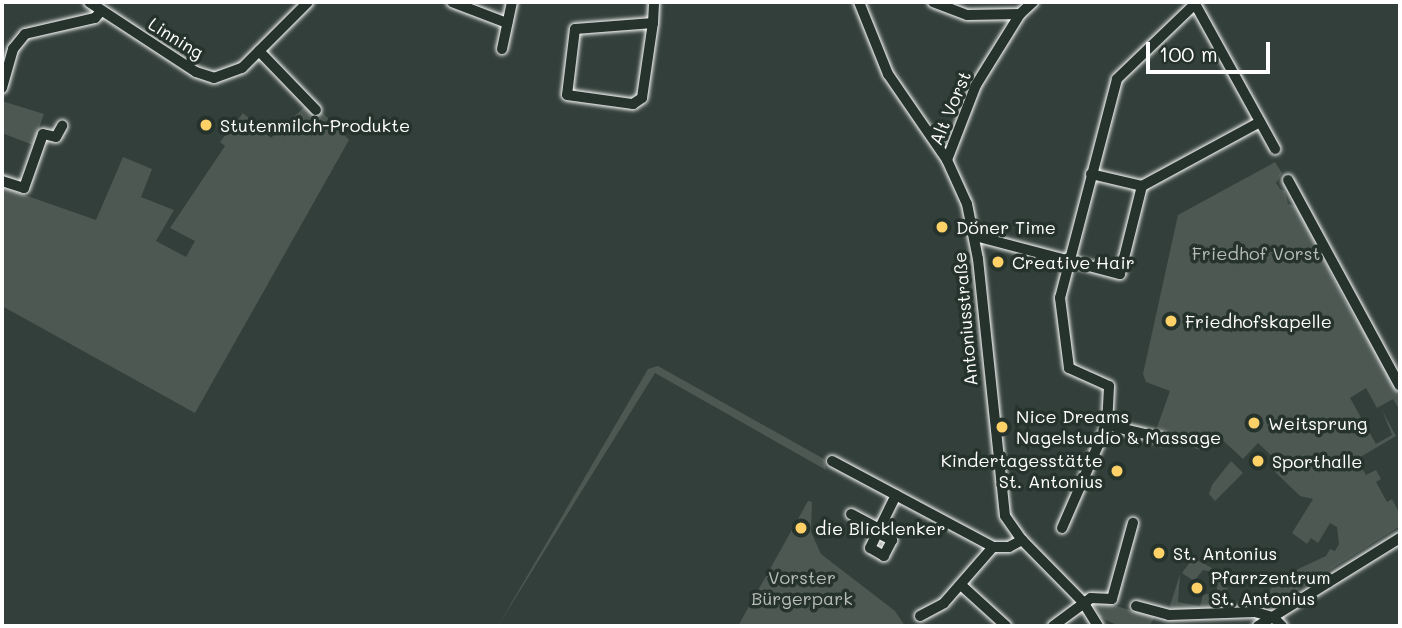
<!DOCTYPE html>
<html>
<head>
<meta charset="utf-8">
<style>
  body { margin:0 }
  #map { position:relative; width:1402px; height:628px; overflow:hidden; background:#333f3a; font-family:Mali,sans-serif }
  div>[style] { position:absolute }
  [style*='--x'] { left:calc(var(--x)*1px); top:calc(var(--y)*1px); width:calc(var(--w)*1px); rotate:calc(var(--a)*1deg) }
  .green>* { inset:0; background:#4d5853 }
  .roads { filter:drop-shadow(0 0 2px #fff) drop-shadow(0 0 2px #fff) }
  .minor>* { height:10px; margin:-5px; padding:0 5px; transform-origin:5px; border-radius:5px; background:#26332d }
  .dots>* { width:19px; height:19px; translate:-50% -50%; box-sizing:border-box; border:4px solid #26332d; border-radius:50% }
  span { translate:-50% -50%; white-space:nowrap; text-align:center; line-height:1.15; -webkit-text-stroke:7px #26332d; paint-order:stroke }
  .street-label { font-size:18px; color:#fff }
  .poi-label { font-size:18px; color:#fff }
  .left { translate:0 -50%; text-align:left }
  .right { translate:-100% -50%; text-align:right }
  .park-label { font-size:18px; color:#b8bcba }
  .frame { position:absolute; inset:0; border:4px solid #fff; pointer-events:none }
  .scale { position:absolute; left:1146px; top:42px; width:124px; height:32px; box-sizing:border-box; border:4px solid #fff; border-top:0; padding-left:9px; font-size:21px; line-height:24px; white-space:nowrap; color:#fff; -webkit-text-stroke:5px #26332d; paint-order:stroke }
</style>
</head>
<body>
<div id="map">
  <div class="green">
    <div style="clip-path:polygon(2px 101px,44px 114px,33px 145px,2px 133px)"></div>
    <div style="clip-path:polygon(311px 101px,349px 140px,195px 413px,2px 306px,2px 187px,96px 220px,123px 157px,152px 169px,141px 197px,174px 210px,156px 241px,186px 257px,195px 241px,170px 228px,225px 146px,220px 142px,243px 113px,271px 138px)"></div>
    <div style="clip-path:polygon(1275px 162px,1282px 173px,1276px 183px,1280px 189px,1285px 191px,1288px 204px,1296px 206px,1345px 301px,1400px 393px,1400px 411px,1393px 399px,1377px 408px,1366px 388px,1350px 398px,1376px 444px,1392px 435px,1382px 410px,1396px 436px,1357px 459px,1366px 475px,1376px 470px,1381px 479px,1376px 482px,1387px 502px,1392px 499px,1400px 514px,1400px 526px,1275px 604px,1265px 598px,1274px 584px,1284px 588px,1298px 569px,1326px 556px,1330px 549px,1335px 551px,1339px 544px,1337px 527px,1330px 523px,1318px 543px,1311px 538px,1307px 544px,1292px 533px,1313px 499px,1300px 496px,1274px 471px,1280px 464px,1258px 443px,1243px 459px,1214px 432px,1205px 452px,1155px 433px,1170px 391px,1146px 382px,1143px 374px,1178px 215px)"></div>
    <div style="clip-path:polygon(658px 366px,824px 459px,826px 470px,655px 373px,498px 626px,648px 369px)"></div>
    <div style="clip-path:polygon(1231px 461px,1243px 473px,1215px 501px,1209px 494px,1212px 485px)"></div>
    <div style="clip-path:polygon(808px 501px,812px 502px,811px 532px,821px 554px,895px 611px,905px 626px,738px 626px)"></div>
    <div style="clip-path:polygon(1193px 558px,1229px 577px,1224px 609px,1174px 610px,1170px 606px,1180px 574px,1178px 602px,1200px 606px,1203px 595px,1216px 592px,1218px 584px,1212px 572px,1203px 570px,1194px 581px,1182px 573px)"></div>
    <div style="clip-path:polygon(1097px 602px,1102px 602px,1155px 617px,1149px 626px,1119px 626px,1100px 617px,1094px 606px)"></div>
  </div>
  <div class="roads">
    <div class="minor">
      <div style="--x:89;--y:2;--w:128;--a:33.2"></div>
      <div style="--x:196;--y:72;--w:19;--a:18"></div>
      <div style="--x:214;--y:78;--w:30;--a:-20"></div>
      <div style="--x:242;--y:68;--w:93;--a:-45"></div>
      <div style="--x:452;--y:2;--w:59;--a:20.9"></div>
      <div style="--x:859;--y:2;--w:78;--a:68.1"></div>
      <div style="--x:888;--y:74;--w:104;--a:55.5"></div>
      <div style="--x:947;--y:160;--w:48;--a:65.6"></div>
      <div style="--x:967;--y:204;--w:56;--a:78.7"></div>
      <div style="--x:978;--y:259;--w:258;--a:84"></div>
      <div style="--x:1005;--y:516;--w:29;--a:55"></div>
      <div style="--x:1022;--y:540;--w:87;--a:45.5"></div>
      <div style="--x:1083;--y:602;--w:28;--a:58"></div>
      <div style="--x:933;--y:2;--w:36;--a:21"></div>
      <div style="--x:967;--y:15;--w:53;--a:-1.1"></div>
      <div style="--x:1194;--y:2;--w:168;--a:61.1"></div>
      <div style="--x:653;--y:23;--w:78;--a:175.6"></div>
      <div style="--x:575;--y:29;--w:66;--a:96.9"></div>
      <div style="--x:567;--y:95;--w:67;--a:7.8"></div>
      <div style="--x:633;--y:104;--w:11;--a:-34"></div>
      <div style="--x:642;--y:98;--w:76;--a:-81.7"></div>
      <div style="--x:653;--y:23;--w:21;--a:-87"></div>
      <div style="--x:502;--y:49;--w:48;--a:-78"></div>
      <div style="--x:259;--y:51;--w:82;--a:46"></div>
      <div style="--x:2;--y:88;--w:41;--a:-74.2"></div>
      <div style="--x:13;--y:49;--w:19;--a:-51"></div>
      <div style="--x:25;--y:34;--w:72;--a:-12.9"></div>
      <div style="--x:95;--y:18;--w:9;--a:-49"></div>
      <div style="--x:947;--y:160;--w:80;--a:-68.9"></div>
      <div style="--x:976;--y:85;--w:84;--a:-58.2"></div>
      <div style="--x:1020;--y:14;--w:18;--a:-43"></div>
      <div style="--x:1091;--y:174;--w:52;--a:13.2"></div>
      <div style="--x:1142;--y:186;--w:134;--a:-28.5"></div>
      <div style="--x:1288;--y:180;--w:234;--a:61.5"></div>
      <div style="--x:2;--y:181;--w:23;--a:18"></div>
      <div style="--x:24;--y:188;--w:57;--a:-70.6"></div>
      <div style="--x:43;--y:134;--w:13;--a:13"></div>
      <div style="--x:56;--y:137;--w:13;--a:-61"></div>
      <div style="--x:975;--y:236;--w:150;--a:14.7"></div>
      <div style="--x:1120;--y:274;--w:91;--a:-76"></div>
      <div style="--x:1162;--y:438;--w:57;--a:-166.7"></div>
      <div style="--x:1107;--y:425;--w:39;--a:-87"></div>
      <div style="--x:1109;--y:386;--w:44;--a:-155.8"></div>
      <div style="--x:1069;--y:368;--w:71;--a:-97.3"></div>
      <div style="--x:1060;--y:298;--w:226;--a:-75.4"></div>
      <div style="--x:1117;--y:79;--w:108;--a:-43.9"></div>
      <div style="--x:832;--y:461;--w:183;--a:28.1"></div>
      <div style="--x:993;--y:547;--w:16;--a:0"></div>
      <div style="--x:1009;--y:547;--w:15;--a:-28"></div>
      <div style="--x:851;--y:514;--w:32;--a:28"></div>
      <div style="--x:1062;--y:528;--w:112;--a:-66.4"></div>
      <div style="--x:878;--y:533;--w:16;--a:27"></div>
      <div style="--x:892;--y:540;--w:18;--a:117"></div>
      <div style="--x:884;--y:556;--w:16;--a:-150"></div>
      <div style="--x:870;--y:548;--w:59;--a:-63.9"></div>
      <div style="--x:961;--y:585;--w:61;--a:42.3"></div>
      <div style="--x:1136;--y:606;--w:34;--a:15"></div>
      <div style="--x:1169;--y:615;--w:86;--a:-2"></div>
      <div style="--x:1255;--y:612;--w:19;--a:16"></div>
      <div style="--x:1273;--y:617;--w:13;--a:45"></div>
      <div style="--x:920;--y:616;--w:27;--a:-28"></div>
      <div style="--x:944;--y:603;--w:74;--a:-48.8"></div>
      <div style="--x:1053;--y:626;--w:47;--a:-36.4"></div>
      <div style="--x:1091;--y:598;--w:21;--a:3"></div>
      <div style="--x:1112;--y:599;--w:79;--a:-74.6"></div>
      <div style="--x:1258;--y:626;--w:167;--a:-31.8"></div>
    </div>
  </div>
  <div class="dots">
    <div style="left:206px;top:125px;background:#ffd166"></div>
    <div style="left:942px;top:227px;background:#ffd166"></div>
    <div style="left:998px;top:262px;background:#ffd166"></div>
    <div style="left:1171px;top:321px;background:#ffd166"></div>
    <div style="left:1254px;top:423px;background:#ffd166"></div>
    <div style="left:1002px;top:427px;background:#ffd166"></div>
    <div style="left:1258px;top:461px;background:#ffd166"></div>
    <div style="left:1117px;top:471px;background:#ffd166"></div>
    <div style="left:801px;top:528px;background:#ffd166"></div>
    <div style="left:1159px;top:553px;background:#ffd166"></div>
    <div style="left:1197px;top:588px;background:#ffd166"></div>
  </div>
  <div class="street-label">
    <span style="left:176px;top:38px;rotate:32deg">Linning</span>
    <span style="left:950px;top:108px;rotate:-67deg">Alt Vorst</span>
    <span style="left:965px;top:319px;rotate:-95deg">Antoniusstraße</span>
  </div>
  <div class="poi-label">
    <span class="left" style="left:220px;top:125px">Stutenmilch-Produkte</span>
    <span class="left" style="left:956px;top:227px">Döner Time</span>
    <span class="left" style="left:1012px;top:262px">Creative Hair</span>
    <span class="left" style="left:1185px;top:321px">Friedhofskapelle</span>
    <span class="left" style="left:1016px;top:427px">Nice Dreams<br>Nagelstudio &amp; Massage</span>
    <span class="left" style="left:1268px;top:423px">Weitsprung</span>
    <span class="right" style="left:1103px;top:471px">Kindertagesstätte<br>St. Antonius</span>
    <span class="left" style="left:1272px;top:461px">Sporthalle</span>
    <span class="left" style="left:815px;top:528px">die Blicklenker</span>
    <span class="left" style="left:1173px;top:553px">St. Antonius</span>
    <span class="left" style="left:1211px;top:588px">Pfarrzentrum<br>St. Antonius</span>
  </div>
  <div class="park-label">
    <span style="left:1256px;top:253px">Friedhof Vorst</span>
    <span style="left:802px;top:588px">Vorster<br>Bürgerpark</span>
  </div>
  <div class="frame"></div>
  <div class="scale">100 m</div>
</div>
</body>
</html>
